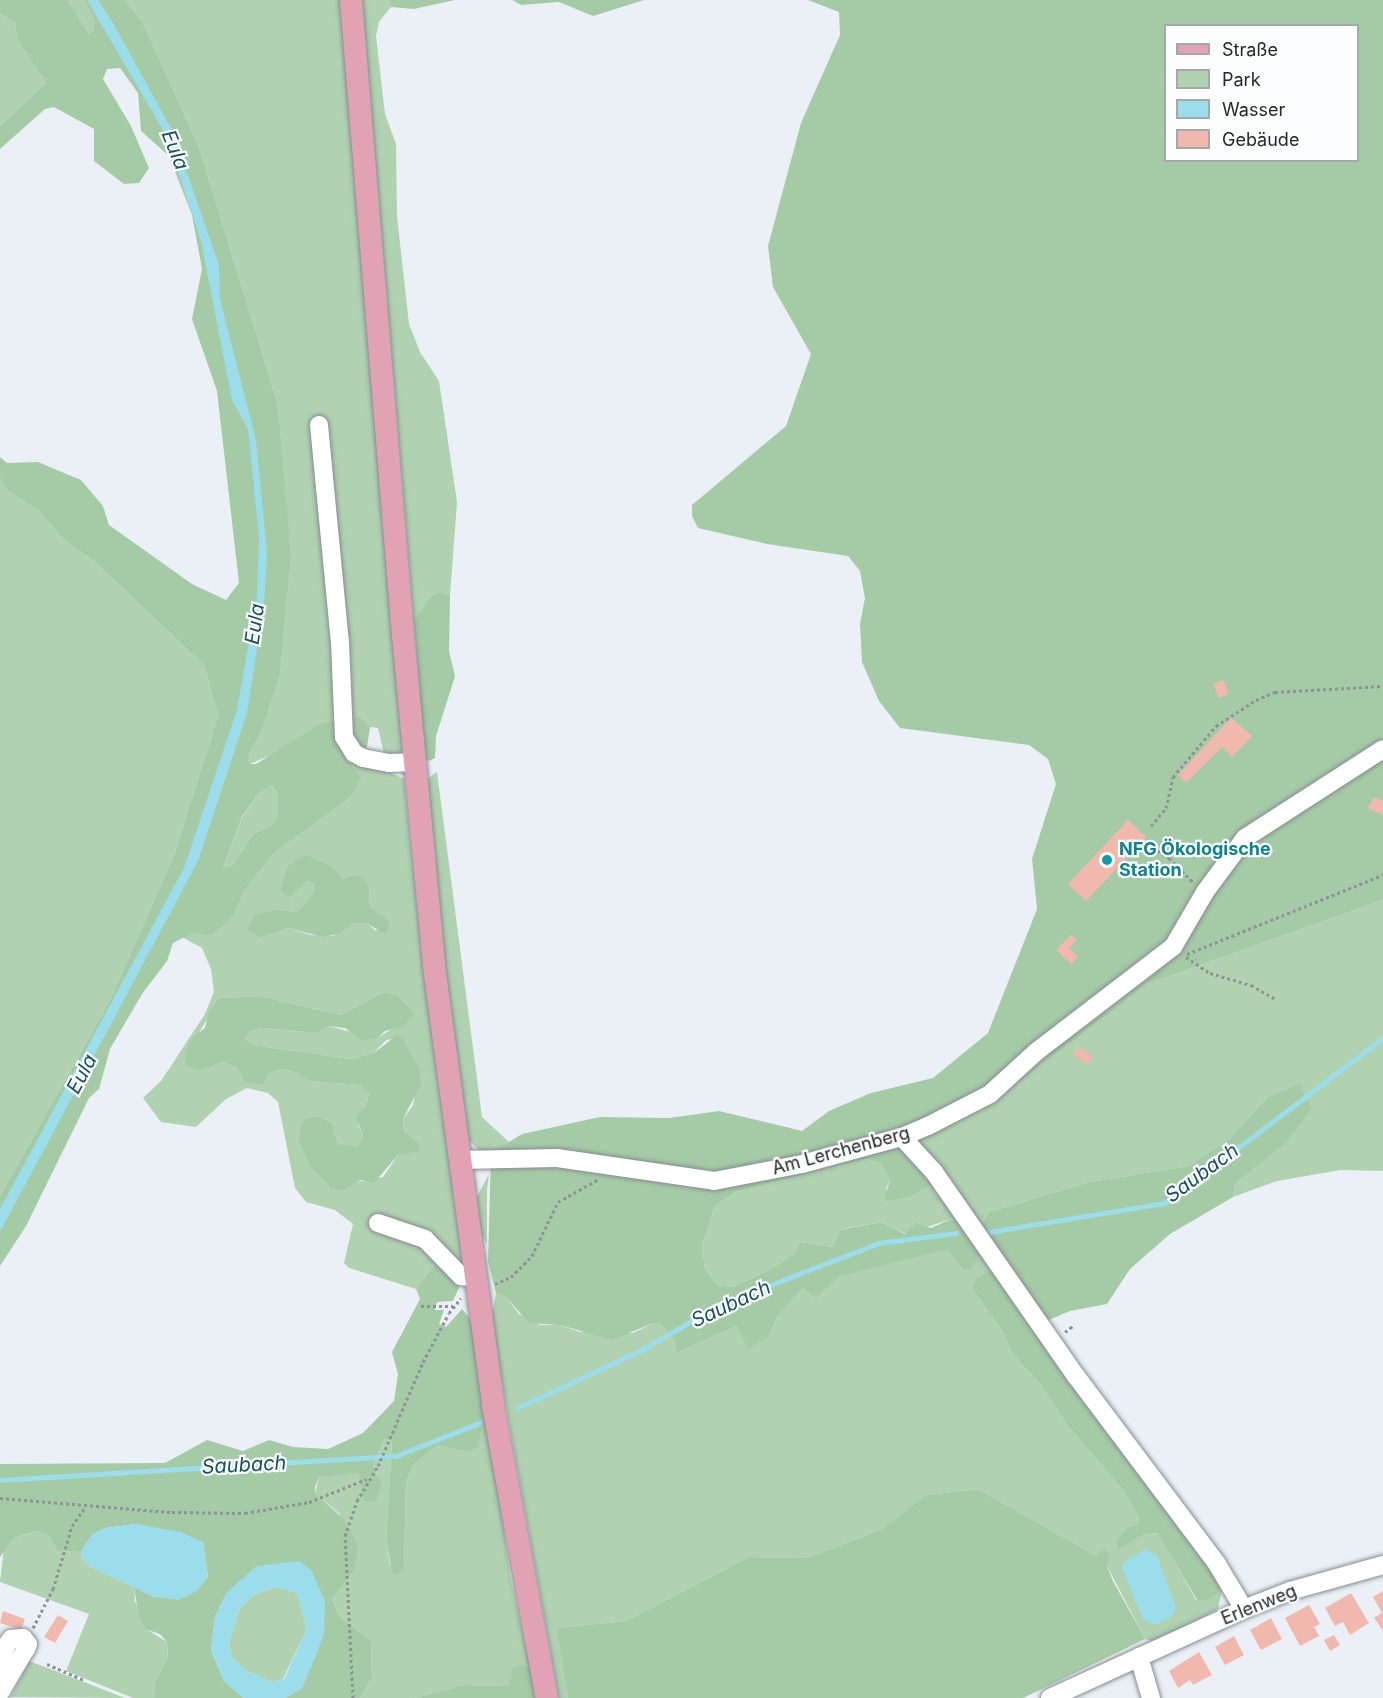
<!DOCTYPE html>
<html>
<head>
<meta charset="utf-8">
<style>
  body { margin:0 }
  #map { position:relative; width:1383px; height:1698px; overflow:hidden; background:#ebf0f7; font-family:Inter,sans-serif }
  div>[style] { position:absolute }
  [style*='--x'] { left:calc(var(--x)*1px); top:calc(var(--y)*1px); width:calc(var(--w)*1px); rotate:calc(var(--a)*1deg) }
  .green>* { inset:0; background:#b0d2b0 }
  .forest>* { inset:0; background:#a4cba5 }
  .water>* { inset:0; background:#9cddeb }
  .stream>* { height:4.5px; margin:-2.25px; padding:0 2.25px; transform-origin:2.25px; border-radius:2.25px; background:#9cddeb }
  .building>* { inset:0; background:#f1b9ae }
  .path>* { height:3px; margin-top:-1.5px; transform-origin:0; background:repeating-linear-gradient(90deg,#8f9297 0 3px,transparent 0 6px) }
  .roads { filter:drop-shadow(0 0 2px #878c92) drop-shadow(0 0 2px #878c92) }
  .minor>* { height:18px; margin:-9px; padding:0 9px; transform-origin:9px; border-radius:9px; background:#fff }
  .major>* { height:22px; margin:-11px; padding:0 11px; transform-origin:11px; border-radius:11px; background:#e1a3b3 }
  .dots>* { width:16px; height:16px; translate:-50% -50%; box-sizing:border-box; border:3px solid #fcfdfe; border-radius:50% }
  span { translate:-50% -50%; white-space:nowrap; text-align:center; line-height:1.15; -webkit-text-stroke:4.5px #fcfdfe; paint-order:stroke }
  .culture-label { font-size:18px; color:#0d838f; font-weight:700 }
  .left { translate:0 -50%; text-align:left }
  .street-label { font-size:18px; color:#252729 }
  .water-label { font-size:20px; color:#1a515b; font-style:italic }
  .legend { position:absolute; left:1164px; top:24px; width:195px; height:138px; box-sizing:border-box; background:#fcfdfe; border:2px solid #a6a7a9; margin:0; padding:8px 10px; list-style:none; font-size:18px; color:#252729 }
  .legend li { display:flex; align-items:center; gap:12px; height:30px }
  .legend b { width:30px; border:2px solid #a6a7a9 }
</style>
</head>
<body>
<div id="map">
  <div class="green">
    <div style="clip-path:polygon(68px 0,84px 0,95px 21px,93px 33px,87px 34px)"></div>
    <div style="clip-path:polygon(125px 0,341px 0,403px 758px,384px 754px,378px 728px,370px 727px,361px 717px,250px 764px,249px 754px,262px 731px,280px 676px,291px 559px,278px 405px,199px 147px,143px 23px)"></div>
    <div style="clip-path:polygon(362px 0,388px 0,391px 7px,379px 22px,376px 36px,385px 114px,396px 144px,397px 216px,409px 324px,420px 352px,439px 381px,457px 502px,450px 596px,441px 591px,429px 598px,414px 621px)"></div>
    <div style="clip-path:polygon(0 14px,15px 22px,17px 40px,46px 83px,0 126px)"></div>
    <div style="clip-path:polygon(0 479px,8px 491px,39px 511px,64px 540px,94px 561px,204px 665px,218px 716px,174px 855px,110px 1000px,0 1196px)"></div>
    <div style="clip-path:polygon(evenodd,348px 752px,404px 779px,424px 976px,463px 1264px,436px 1263px,416px 1289px,349px 1268px,344px 1263px,353px 1224px,335px 1210px,306px 1202px,295px 1188px,278px 1102px,268px 1093px,247px 1088px,226px 1099px,196px 1127px,161px 1122px,143px 1098px,161px 1081px,205px 1014px,214px 992px,211px 969px,202px 948px,180px 936px,234px 915px,245px 890px,273px 854px,350px 798px,362px 778px,345px 757px,348px 752px,304px 854px,342px 879px,356px 874px,369px 887px,370px 907px,384px 916px,376px 931px,368px 924px,354px 923px,333px 936px,311px 935px,288px 928px,261px 938px,277px 910px,297px 912px,313px 894px,314px 884px,307px 881px,280px 889px,287px 866px,304px 854px,348px 752px,382px 993px,395px 1027px,376px 1039px,329px 1026px,318px 1033px,263px 1028px,250px 1032px,245px 1039px,253px 1045px,351px 1059px,374px 1053px,386px 1040px,403px 1038px,419px 1069px,413px 1105px,403px 1119px,404px 1131px,419px 1143px,398px 1155px,383px 1177px,330px 1187px,322px 1178px,307px 1118px,318px 1116px,332px 1123px,338px 1144px,357px 1148px,363px 1136px,359px 1126px,369px 1094px,360px 1085px,308px 1081px,297px 1073px,282px 1069px,270px 1073px,263px 1085px,245px 1083px,237px 1068px,223px 1062px,198px 1071px,200px 1031px,220px 998px,259px 996px,341px 1015px,382px 993px)"></div>
    <div style="clip-path:polygon(437px 772px,482px 1117px,509px 1142px,491px 1153px,480px 1151px,468px 1140px,452px 1028px,426px 780px)"></div>
    <div style="clip-path:polygon(272px 785px,278px 793px,278px 814px,271px 826px,253px 834px,233px 865px,223px 868px,242px 818px,258px 794px)"></div>
    <div style="clip-path:polygon(1383px 900px,1383px 1171px,1341px 1170px,1277px 1181px,1233px 1197px,1235px 1184px,1284px 1145px,1266px 1099px,1229px 1139px,1189px 1166px,1090px 1182px,989px 1212px,980px 1227px,943px 1169px,923px 1148px,920px 1143px,986px 1108px,1147px 984px)"></div>
    <div style="clip-path:polygon(868px 1159px,880px 1163px,890px 1180px,886px 1189px,912px 1196px,933px 1184px,961px 1222px,948px 1220px,906px 1234px,881px 1222px,848px 1228px,840px 1230px,833px 1247px,800px 1242px,794px 1254px,771px 1269px,733px 1287px,717px 1285px,705px 1269px,702px 1246px,715px 1206px,736px 1192px)"></div>
    <div style="clip-path:polygon(489px 1174px,487px 1190px,487px 1244px,477px 1228px,474px 1202px)"></div>
    <div style="clip-path:polygon(949px 1248px,962px 1269px,982px 1252px,993px 1270px,972px 1289px,1003px 1332px,1011px 1352px,1041px 1385px,1067px 1425px,1122px 1489px,1139px 1517px,1138px 1524px,1127px 1527px,1115px 1542px,1117px 1548px,1143px 1535px,1159px 1533px,1196px 1600px,1206px 1601px,1223px 1584px,1218px 1609px,1168px 1635px,1152px 1641px,1145px 1639px,1107px 1566px,1095px 1555px,978px 1489px,928px 1495px,880px 1530px,807px 1558px,749px 1557px,626px 1621px,558px 1628px,568px 1698px,559px 1698px,491px 1321px,496px 1293px,507px 1298px,519px 1314px,540px 1325px,560px 1325px,580px 1332px,633px 1333px,653px 1323px,661px 1324px,674px 1340px,677px 1353px,737px 1326px,769px 1336px,777px 1317px,803px 1288px,816px 1297px,839px 1277px)"></div>
    <div style="clip-path:polygon(484px 1416px,489px 1426px,510px 1575px,530px 1667px,521px 1664px,509px 1686px,464px 1685px,415px 1698px,360px 1698px,372px 1678px,371px 1641px,339px 1616px,332px 1599px,354px 1571px,340px 1514px,315px 1493px,319px 1477px,348px 1472px,358px 1473px,361px 1485px,378px 1475px,373px 1463px,378px 1447px,384px 1439px,392px 1441px,386px 1539px,390px 1565px,404px 1568px,406px 1482px,414px 1464px,439px 1445px,451px 1445px,481px 1427px)"></div>
    <div style="clip-path:polygon(38px 1531px,49px 1536px,57px 1551px,81px 1552px,82px 1558px,91px 1567px,134px 1587px,135px 1601px,148px 1630px,167px 1642px,168px 1657px,155px 1682px,154px 1698px,133px 1698px,66px 1671px,89px 1614px,0 1582px,4px 1547px,14px 1538px)"></div>
    <div style="clip-path:polygon(276px 1587px,297px 1593px,307px 1629px,283px 1679px,272px 1682px,247px 1671px,232px 1658px,229px 1642px,240px 1608px,255px 1594px)"></div>
    <div style="clip-path:polygon(29px 1661px,79px 1680px,125px 1698px,11px 1697px)"></div>
  </div>
  <div class="forest">
    <div style="clip-path:polygon(evenodd,0 0,68px 0,88px 34px,93px 32px,95px 21px,84px 0,125px 0,143px 23px,199px 147px,278px 405px,288px 518px,291px 559px,280px 676px,262px 731px,249px 754px,250px 764px,256px 764px,320px 724px,361px 717px,370px 727px,367px 747px,345px 757px,362px 778px,350px 798px,273px 854px,245px 890px,234px 915px,212px 935px,193px 933px,173px 943px,167px 961px,142px 994px,110px 1049px,99px 1089px,89px 1098px,26px 1226px,0 1266px,0 1196px,110px 1000px,174px 855px,218px 716px,204px 665px,94px 561px,64px 540px,39px 511px,8px 491px,0 479px,0 457px,7px 463px,38px 462px,81px 480px,103px 506px,109px 525px,192px 584px,226px 600px,239px 583px,217px 391px,192px 319px,202px 269px,192px 215px,169px 156px,141px 131px,138px 93px,120px 68px,107px 69px,103px 79px,131px 126px,149px 168px,139px 183px,124px 184px,94px 161px,94px 129px,54px 107px,45px 109px,0 149px,0 126px,46px 83px,17px 40px,15px 22px,0 14px,0 0,272px 785px,278px 793px,278px 814px,271px 826px,253px 834px,233px 865px,223px 868px,242px 817px,258px 794px,272px 785px)"></div>
    <div style="clip-path:polygon(388px 0,455px 0,414px 9px,391px 7px)"></div>
    <div style="clip-path:polygon(512px 0,644px 0,593px 16px,559px 2px,521px 5px)"></div>
    <div style="clip-path:polygon(evenodd,808px 0,1383px 0,1383px 900px,1147px 984px,986px 1108px,920px 1143px,906px 1143px,933px 1184px,912px 1196px,884px 1201px,890px 1180px,880px 1163px,868px 1159px,736px 1192px,715px 1206px,702px 1246px,705px 1269px,717px 1285px,733px 1287px,771px 1269px,794px 1254px,800px 1242px,833px 1247px,840px 1230px,881px 1222px,905px 1234px,916px 1223px,931px 1228px,949px 1220px,961px 1222px,982px 1252px,970px 1270px,962px 1269px,948px 1249px,839px 1277px,816px 1298px,803px 1288px,777px 1317px,769px 1336px,748px 1349px,737px 1326px,677px 1353px,674px 1340px,661px 1324px,653px 1323px,612px 1340px,560px 1325px,529px 1323px,507px 1298px,496px 1293px,488px 1261px,491px 1153px,522px 1134px,600px 1117px,669px 1118px,719px 1111px,802px 1131px,829px 1111px,871px 1093px,933px 1078px,988px 1033px,1037px 909px,1032px 859px,1056px 784px,1048px 759px,1029px 745px,900px 728px,879px 701px,862px 662px,860px 624px,865px 598px,860px 571px,848px 556px,767px 544px,698px 528px,692px 516px,692px 505px,786px 426px,811px 354px,773px 287px,768px 246px,801px 123px,840px 35px,839px 12px,808px 0,1166px 26px,1358px 26px,1358px 160px,1166px 160px,1166px 26px)"></div>
    <div style="clip-path:polygon(441px 591px,450px 596px,449px 651px,455px 676px,436px 736px,435px 758px,429px 761px,425px 758px,414px 621px,429px 598px)"></div>
    <div style="clip-path:polygon(304px 854px,333px 867px,342px 879px,356px 874px,363px 878px,369px 887px,370px 907px,384px 916px,389px 923px,388px 931px,385px 934px,368px 924px,354px 923px,339px 934px,323px 937px,288px 928px,261px 938px,247px 930px,255px 915px,277px 910px,297px 912px,313px 894px,314px 884px,307px 881px,288px 898px,280px 889px,287px 866px)"></div>
    <div style="clip-path:polygon(382px 993px,397px 995px,414px 1014px,403px 1027px,385px 1031px,377px 1039px,361px 1040px,345px 1028px,329px 1026px,318px 1033px,263px 1028px,250px 1032px,245px 1039px,253px 1045px,351px 1059px,374px 1053px,397px 1035px,403px 1038px,419px 1068px,421px 1084px,403px 1119px,404px 1131px,419px 1143px,420px 1151px,398px 1155px,374px 1183px,361px 1180px,341px 1191px,330px 1187px,310px 1166px,299px 1141px,301px 1125px,307px 1118px,318px 1116px,332px 1123px,338px 1144px,357px 1147px,363px 1136px,356px 1116px,365px 1107px,369px 1094px,360px 1085px,308px 1081px,297px 1073px,282px 1069px,270px 1073px,263px 1085px,245px 1083px,237px 1068px,223px 1062px,199px 1071px,186px 1065px,185px 1052px,193px 1037px,205px 1028px,209px 1011px,220px 998px,259px 996px,341px 1015px)"></div>
    <div style="clip-path:polygon(1299px 1084px,1312px 1108px,1284px 1145px,1235px 1184px,1233px 1197px,1170px 1234px,1130px 1269px,1107px 1304px,1070px 1311px,1044px 1322px,980px 1227px,989px 1212px,1090px 1182px,1189px 1166px,1229px 1139px,1266px 1099px)"></div>
    <div style="clip-path:polygon(436px 1263px,462px 1281px,453px 1301px,437px 1302px,435px 1310px,444px 1310px,439px 1324px,446px 1327px,462px 1309px,471px 1320px,484px 1416px,478px 1448px,468px 1451px,439px 1445px,414px 1464px,406px 1482px,404px 1568px,397px 1575px,392px 1572px,386px 1539px,392px 1441px,384px 1439px,373px 1463px,381px 1485px,376px 1502px,364px 1501px,358px 1473px,319px 1477px,315px 1487px,315px 1493px,345px 1520px,358px 1545px,354px 1571px,332px 1599px,339px 1616px,371px 1641px,372px 1678px,360px 1698px,285px 1698px,302px 1688px,324px 1633px,311px 1570px,227px 1592px,215px 1617px,211px 1650px,224px 1681px,244px 1698px,154px 1698px,155px 1682px,168px 1657px,167px 1642px,160px 1634px,148px 1630px,139px 1618px,134px 1587px,154px 1597px,208px 1577px,203px 1542px,136px 1524px,106px 1528px,92px 1535px,81px 1552px,57px 1551px,49px 1536px,37px 1531px,14px 1538px,0 1557px,0 1464px,165px 1463px,207px 1440px,243px 1451px,269px 1440px,293px 1447px,328px 1449px,363px 1433px,394px 1401px,398px 1374px,392px 1352px,420px 1299px,416px 1289px)"></div>
    <div style="clip-path:polygon(993px 1270px,1223px 1584px,1217px 1594px,1206px 1601px,1197px 1600px,1158px 1533px,1143px 1535px,1118px 1549px,1115px 1542px,1127px 1527px,1138px 1524px,1139px 1517px,1122px 1489px,1067px 1425px,1041px 1385px,1011px 1352px,1003px 1332px,972px 1289px,976px 1279px)"></div>
    <div style="clip-path:polygon(978px 1489px,1095px 1555px,1105px 1549px,1110px 1556px,1107px 1566px,1113px 1581px,1145px 1639px,1023px 1698px,568px 1698px,557px 1628px,626px 1621px,749px 1557px,807px 1558px,880px 1530px,927px 1495px)"></div>
    <div style="clip-path:polygon(521px 1664px,530px 1667px,535px 1698px,415px 1698px,464px 1685px,509px 1686px,513px 1667px)"></div>
  </div>
  <div class="water">
    <div style="clip-path:polygon(87px 0,98px 0,113px 23px,172px 130px,219px 265px,220px 299px,256px 440px,267px 552px,264px 605px,247px 713px,198px 861px,0 1232px,0 1209px,184px 868px,237px 710px,257px 596px,259px 537px,248px 429px,232px 400px,201px 241px,166px 135px)"></div>
    <div style="clip-path:polygon(136px 1524px,180px 1532px,203px 1542px,208px 1577px,197px 1591px,179px 1600px,154px 1597px,91px 1567px,82px 1558px,81px 1552px,92px 1535px,106px 1528px)"></div>
    <div style="clip-path:polygon(1145px 1549px,1157px 1556px,1176px 1608px,1170px 1618px,1153px 1625px,1142px 1617px,1122px 1568px,1124px 1562px)"></div>
    <div style="clip-path:polygon(evenodd,299px 1561px,311px 1570px,325px 1601px,324px 1633px,315px 1658px,302px 1688px,285px 1698px,244px 1698px,224px 1681px,211px 1650px,215px 1617px,227px 1592px,257px 1566px,299px 1561px,276px 1587px,297px 1593px,307px 1629px,284px 1679px,272px 1682px,247px 1671px,232px 1658px,229px 1642px,240px 1608px,255px 1594px,276px 1587px)"></div>
  </div>
  <div class="stream">
    <div style="--x:989;--y:1232;--w:178;--a:-9.4"></div>
    <div style="--x:1165;--y:1203;--w:273;--a:-37.1"></div>
    <div style="--x:517;--y:1408;--w:136;--a:-24.9"></div>
    <div style="--x:640;--y:1351;--w:86;--a:-30.2"></div>
    <div style="--x:714;--y:1308;--w:94;--a:-21.9"></div>
    <div style="--x:801;--y:1273;--w:84;--a:-21"></div>
    <div style="--x:879;--y:1243;--w:78;--a:-7.4"></div>
    <div style="--x:0;--y:1480;--w:397;--a:-3.5"></div>
    <div style="--x:396;--y:1456;--w:92;--a:-21.6"></div>
  </div>
  <div class="building">
    <div style="clip-path:polygon(1223px 680px,1229px 694px,1219px 698px,1213px 684px)"></div>
    <div style="clip-path:polygon(1231px 718px,1252px 736px,1232px 757px,1222px 747px,1186px 783px,1178px 775px)"></div>
    <div style="clip-path:polygon(1374px 797px,1383px 801px,1383px 815px,1368px 808px)"></div>
    <div style="clip-path:polygon(1128px 820px,1146px 837px,1086px 901px,1068px 884px)"></div>
    <div style="clip-path:polygon(1071px 935px,1077px 940px,1069px 948px,1078px 957px,1071px 964px,1056px 950px)"></div>
    <div style="clip-path:polygon(1078px 1047px,1093px 1056px,1088px 1064px,1073px 1055px)"></div>
    <div style="clip-path:polygon(1383px 1591px,1383px 1631px,1374px 1618px,1382px 1613px,1373px 1597px)"></div>
    <div style="clip-path:polygon(1351px 1593px,1369px 1623px,1350px 1635px,1343px 1622px,1335px 1626px,1325px 1608px)"></div>
    <div style="clip-path:polygon(1309px 1605px,1320px 1624px,1314px 1627px,1319px 1636px,1300px 1646px,1285px 1618px)"></div>
    <div style="clip-path:polygon(3px 1611px,25px 1619px,21px 1630px,0 1623px)"></div>
    <div style="clip-path:polygon(58px 1615px,68px 1621px,55px 1643px,44px 1637px)"></div>
    <div style="clip-path:polygon(1271px 1618px,1282px 1639px,1261px 1650px,1250px 1630px)"></div>
    <div style="clip-path:polygon(1334px 1635px,1340px 1645px,1330px 1651px,1324px 1640px)"></div>
    <div style="clip-path:polygon(1234px 1636px,1244px 1655px,1225px 1665px,1215px 1647px)"></div>
    <div style="clip-path:polygon(1199px 1652px,1212px 1675px,1193px 1685px,1190px 1680px,1178px 1688px,1169px 1671px)"></div>
  </div>
  <div class="path">
    <div style="--x:1151;--y:826;--w:23;--a:-50"></div>
    <div style="--x:1166;--y:808;--w:32;--a:-77"></div>
    <div style="--x:1173;--y:777;--w:67;--a:-49.9"></div>
    <div style="--x:1216;--y:726;--w:48;--a:-33"></div>
    <div style="--x:1256;--y:700;--w:21;--a:-23"></div>
    <div style="--x:1275;--y:692;--w:108;--a:-3.2"></div>
    <div style="--x:1147;--y:844;--w:26;--a:32"></div>
    <div style="--x:1169;--y:858;--w:35;--a:45"></div>
    <div style="--x:1187;--y:954;--w:211;--a:-22"></div>
    <div style="--x:1186;--y:957;--w:29;--a:34"></div>
    <div style="--x:1210;--y:973;--w:43;--a:16.3"></div>
    <div style="--x:1251;--y:985;--w:28;--a:30"></div>
    <div style="--x:495;--y:1284;--w:17;--a:-24"></div>
    <div style="--x:511;--y:1277;--w:30;--a:-45"></div>
    <div style="--x:532;--y:1256;--w:60;--a:-64.3"></div>
    <div style="--x:558;--y:1202;--w:45;--a:-29.4"></div>
    <div style="--x:421;--y:1306;--w:32;--a:0"></div>
    <div style="--x:1065;--y:1332;--w:11;--a:-38"></div>
    <div style="--x:0;--y:1498;--w:173;--a:4.7"></div>
    <div style="--x:172;--y:1512;--w:73;--a:0.8"></div>
    <div style="--x:245;--y:1513;--w:65;--a:-9.8"></div>
    <div style="--x:309;--y:1502;--w:62;--a:-21.6"></div>
    <div style="--x:33;--y:1628;--w:44;--a:-62.9"></div>
    <div style="--x:53;--y:1589;--w:66;--a:-73.2"></div>
    <div style="--x:72;--y:1526;--w:24;--a:-55"></div>
    <div style="--x:47;--y:1664;--w:40;--a:23.4"></div>
    <div style="--x:353;--y:1698;--w:162;--a:-92.8"></div>
    <div style="--x:345;--y:1536;--w:37;--a:-71"></div>
    <div style="--x:357;--y:1501;--w:41;--a:-59"></div>
    <div style="--x:378;--y:1466;--w:113;--a:-66.6"></div>
    <div style="--x:423;--y:1362;--w:55;--a:-62"></div>
    <div style="--x:449;--y:1313;--w:19;--a:-51"></div>
  </div>
  <div class="roads">
    <div class="minor">
      <div style="--x:319;--y:425;--w:218;--a:84.5"></div>
      <div style="--x:340;--y:642;--w:95;--a:87.6"></div>
      <div style="--x:344;--y:737;--w:19;--a:58"></div>
      <div style="--x:354;--y:753;--w:10;--a:29"></div>
      <div style="--x:363;--y:758;--w:26;--a:11"></div>
      <div style="--x:389;--y:763;--w:25;--a:-2"></div>
      <div style="--x:902;--y:1137;--w:47;--a:47.6"></div>
      <div style="--x:934;--y:1172;--w:249;--a:55.2"></div>
      <div style="--x:1076;--y:1376;--w:235;--a:53.1"></div>
      <div style="--x:1217;--y:1564;--w:52;--a:59"></div>
      <div style="--x:459;--y:1160;--w:98;--a:-1.2"></div>
      <div style="--x:557;--y:1158;--w:159;--a:8.3"></div>
      <div style="--x:714;--y:1181;--w:90;--a:-10.9"></div>
      <div style="--x:802;--y:1164;--w:104;--a:-15.1"></div>
      <div style="--x:902;--y:1137;--w:28;--a:-23"></div>
      <div style="--x:928;--y:1126;--w:70;--a:-27.3"></div>
      <div style="--x:990;--y:1094;--w:62;--a:-42.4"></div>
      <div style="--x:1036;--y:1052;--w:173;--a:-37.5"></div>
      <div style="--x:1173;--y:947;--w:64;--a:-59.8"></div>
      <div style="--x:1205;--y:892;--w:67;--a:-53.5"></div>
      <div style="--x:1245;--y:838;--w:164;--a:-32.8"></div>
      <div style="--x:378;--y:1223;--w:50;--a:18.8"></div>
      <div style="--x:425;--y:1239;--w:52;--a:45.8"></div>
      <div style="--x:461;--y:1276;--w:13;--a:4"></div>
      <div style="--x:1139;--y:1657;--w:43;--a:73.7"></div>
      <div style="--x:0;--y:1693;--w:13;--a:-61"></div>
      <div style="--x:6;--y:1682;--w:39;--a:-59"></div>
      <div style="--x:26;--y:1649;--w:5;--a:-68"></div>
      <div style="--x:28;--y:1644;--w:8;--a:-130"></div>
      <div style="--x:23;--y:1638;--w:12;--a:175"></div>
      <div style="--x:11;--y:1639;--w:9;--a:126"></div>
      <div style="--x:6;--y:1646;--w:24;--a:105"></div>
      <div style="--x:0;--y:1669;--w:14;--a:65"></div>
      <div style="--x:1050;--y:1698;--w:213;--a:-24.6"></div>
      <div style="--x:1244;--y:1609;--w:49;--a:-21.4"></div>
      <div style="--x:1290;--y:1591;--w:97;--a:-15.6"></div>
    </div>
    <div class="major">
      <div style="--x:351;--y:0;--w:637;--a:85.32"></div>
      <div style="--x:403;--y:635;--w:332;--a:84.6"></div>
      <div style="--x:434;--y:966;--w:443;--a:82.3"></div>
      <div style="--x:493;--y:1405;--w:298;--a:79.6"></div>
    </div>
  </div>
  <div class="dots">
    <div style="left:1107px;top:860px;background:#0f9aa8"></div>
  </div>
  <div class="culture-label">
    <span class="left" style="left:1119px;top:860px">NFG Ökologische<br>Station</span>
  </div>
  <div class="street-label">
    <span style="left:841px;top:1151px;rotate:-15deg">Am Lerchenberg</span>
    <span style="left:1259px;top:1605px;rotate:-22deg">Erlenweg</span>
  </div>
  <div class="water-label">
    <span style="left:175px;top:150px;rotate:68deg">Eula</span>
    <span style="left:255px;top:624px;rotate:-82deg">Eula</span>
    <span style="left:82px;top:1074px;rotate:-62deg">Eula</span>
    <span style="left:1202px;top:1173px;rotate:-36deg">Saubach</span>
    <span style="left:731px;top:1304px;rotate:-25deg">Saubach</span>
    <span style="left:244px;top:1465px;rotate:-3deg">Saubach</span>
  </div>
  <ul class="legend">
  <li><b style="height:8px;background:#e1a3b3"></b>Straße</li>
  <li><b style="height:16px;background:#b0d2b0"></b>Park</li>
  <li><b style="height:16px;background:#9cddeb"></b>Wasser</li>
  <li><b style="height:16px;background:#f1b9ae"></b>Gebäude</li>
  </ul>
</div>
</body>
</html>
